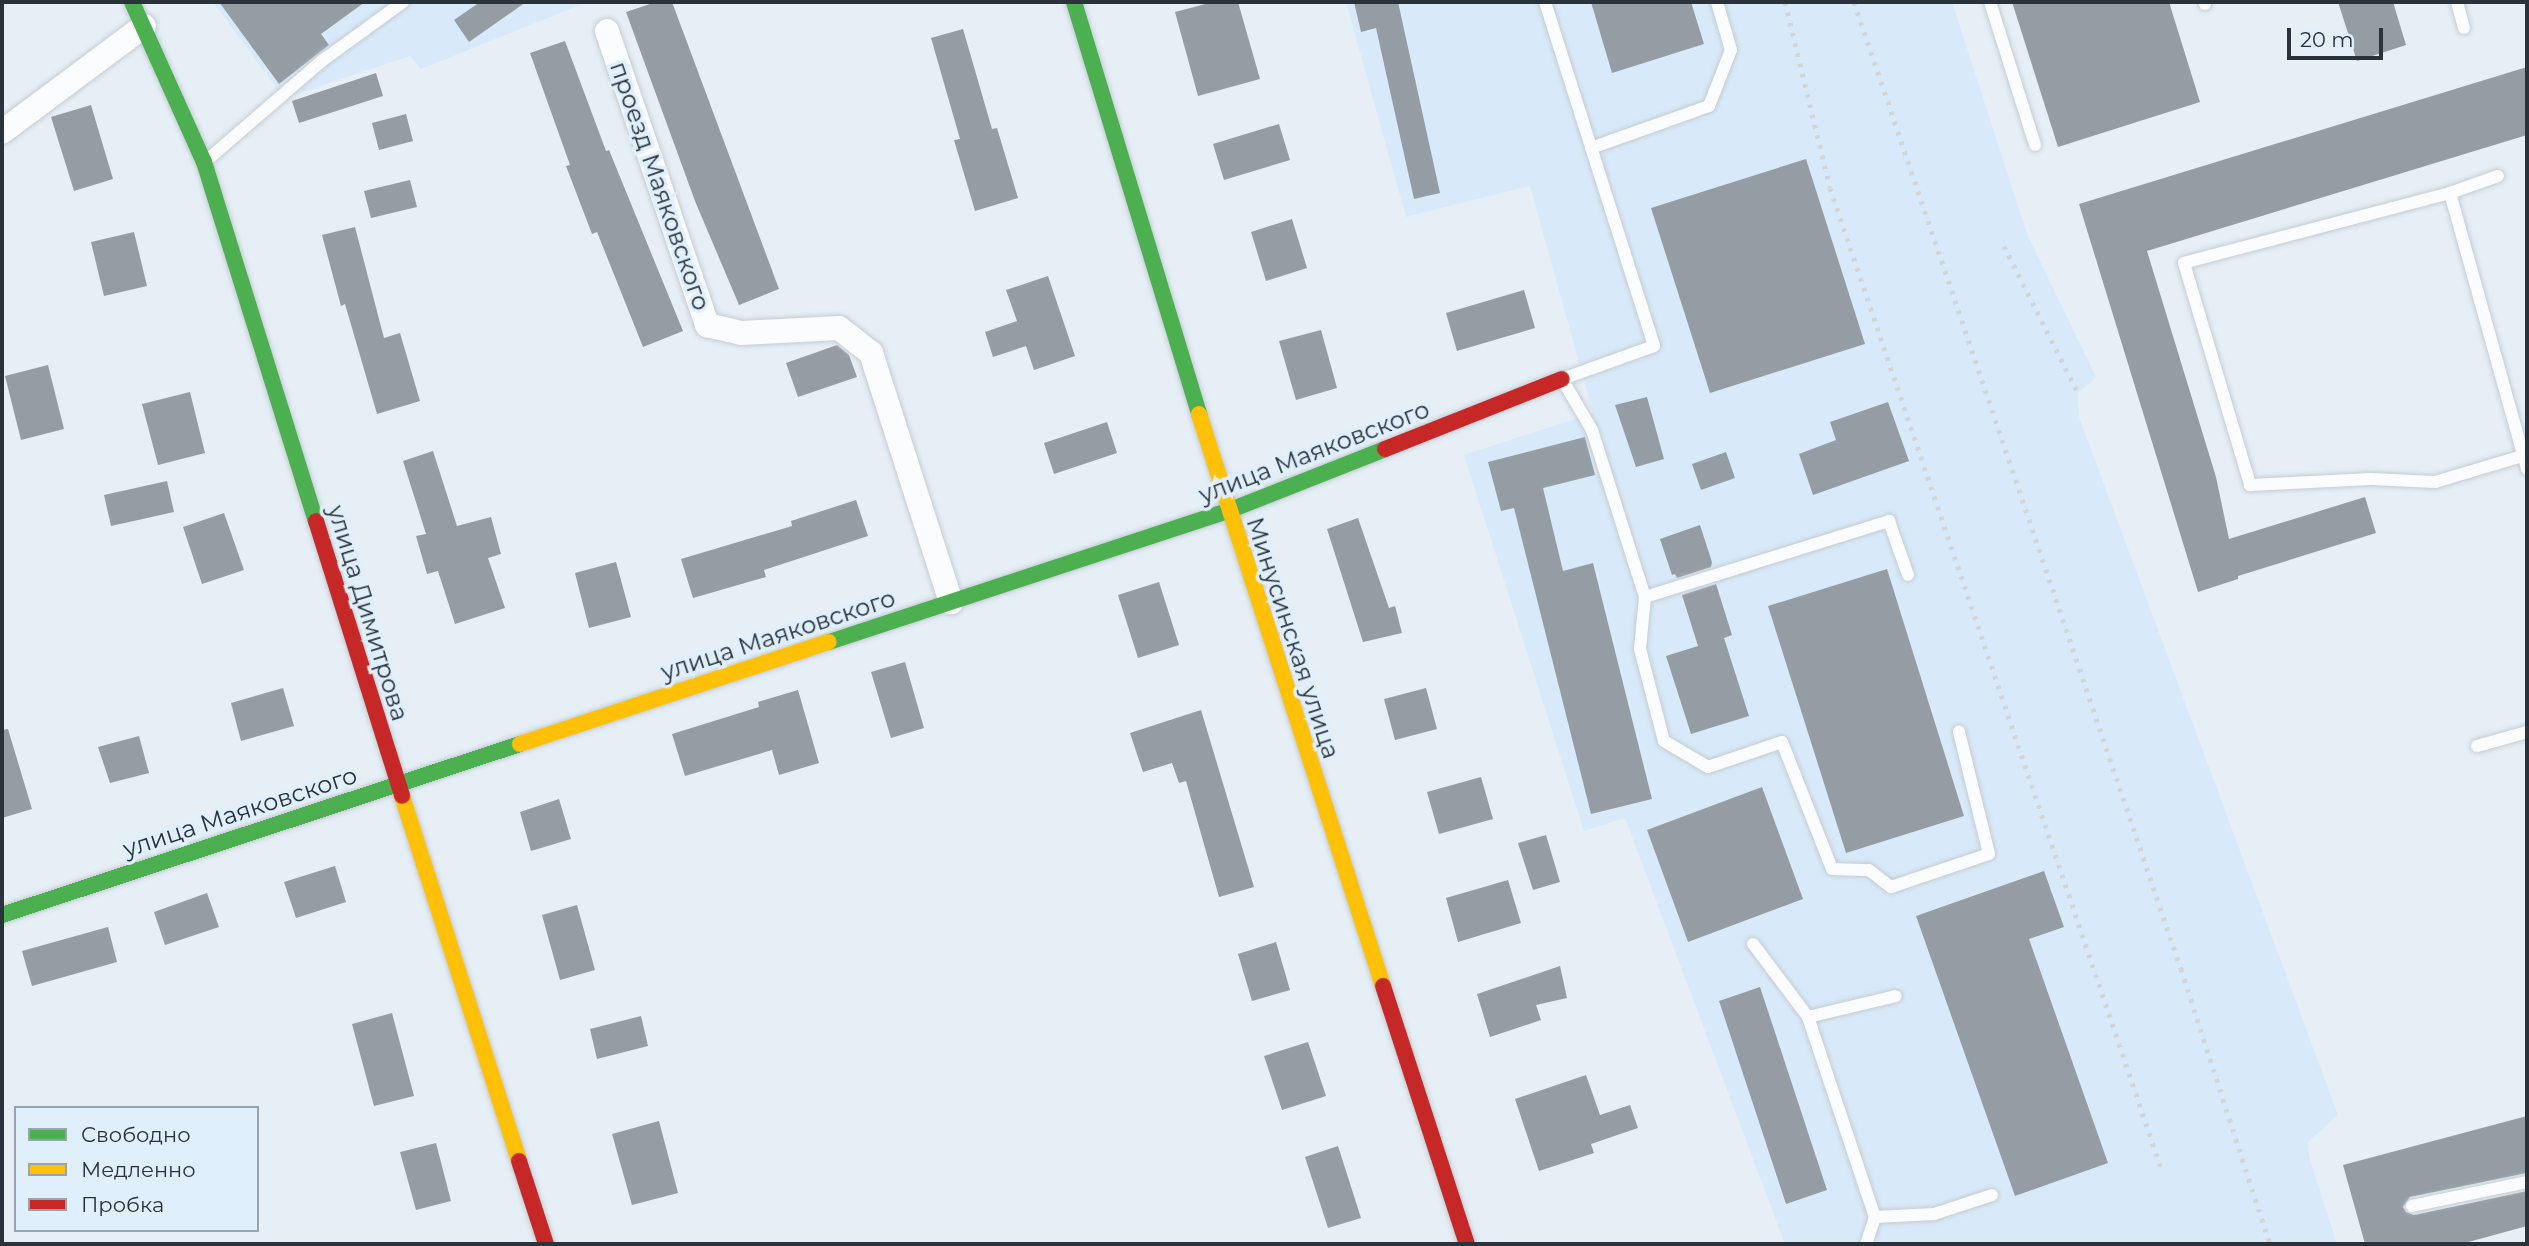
<!DOCTYPE html>
<html>
<head>
<meta charset="utf-8">
<style>
  body { margin:0 }
  #map { position:relative; width:2529px; height:1246px; overflow:hidden; background:#e6eef6; font-family:Montserrat,sans-serif }
  div>[style] { position:absolute }
  [style*='--x'] { left:calc(var(--x)*1px); top:calc(var(--y)*1px); width:calc(var(--w)*1px); rotate:calc(var(--a)*1deg) }
  .built>* { inset:0; background:#d8eaf9 }
  .building>* { inset:0; background:#959da4 }
  .roads { filter:drop-shadow(0 0 2px #c4ccd3) drop-shadow(0 0 2px #c4ccd3) }
  .lane>* { height:12px; margin:-6px; padding:0 6px; transform-origin:6px; border-radius:6px; background:#fbfcfe }
  .street>* { height:24px; margin:-12px; padding:0 12px; transform-origin:12px; border-radius:12px; background:#fbfcfe }
  .fast>* { height:16px; margin:-8px; padding:0 8px; transform-origin:8px; border-radius:8px; background:#4caf50 }
  .slow>* { height:16px; margin:-8px; padding:0 8px; transform-origin:8px; border-radius:8px; background:#ffc107 }
  .jam>* { height:16px; margin:-8px; padding:0 8px; transform-origin:8px; border-radius:8px; background:#c62828 }
  .rail>* { height:5px; margin-top:-2.5px; transform-origin:0; background:repeating-linear-gradient(90deg,#d2d5d7 0 3.5px,transparent 0 10.5px) }
  span { translate:-50% -50%; white-space:nowrap; text-align:center; line-height:1.15; -webkit-text-stroke:7px #e0effc; paint-order:stroke }
  .street-label { font-size:24px; color:#2a333c }
  .frame { position:absolute; inset:0; border:4px solid #2a333c; pointer-events:none }
  .legend { position:absolute; left:14px; top:1106px; width:245px; height:126px; box-sizing:border-box; background:#e0effc; border:2px solid #97a4af; margin:0; padding:9px 12px; list-style:none; font-size:21px; color:#2a333c }
  .legend li { display:flex; align-items:center; gap:14px; height:35px }
  .legend b { width:35px; border:2px solid #97a4af }
  .scale { position:absolute; left:2287px; top:28px; width:96px; height:32px; box-sizing:border-box; border:4px solid #2a333c; border-top:0; padding-left:9px; font-size:21px; line-height:24px; white-space:nowrap; color:#2a333c; -webkit-text-stroke:5px #e0effc; paint-order:stroke }
</style>
</head>
<body>
<div id="map">
  <div class="built">
    <div style="clip-path:polygon(213px 2px,587px 2px,421px 69px,410px 56px,284px 98px)"></div>
    <div style="clip-path:polygon(1346px 2px,1952px 2px,2027px 234px,2096px 377px,2078px 393px,2079px 417px,2338px 1115px,2308px 1142px,2309px 1157px,2337px 1244px,1785px 1244px,1625px 818px,1584px 831px,1464px 455px,1593px 413px,1530px 186px,1406px 217px)"></div>
  </div>
  <div class="building">
    <div style="clip-path:polygon(219px 2px,365px 2px,321px 34px,329px 45px,279px 84px)"></div>
    <div style="clip-path:polygon(480px 2px,526px 2px,469px 42px,454px 20px)"></div>
    <div style="clip-path:polygon(656px 2px,672px 2px,779px 289px,739px 305px,695px 201px,626px 12px)"></div>
    <div style="clip-path:polygon(1213px 2px,1238px 2px,1260px 79px,1198px 96px,1175px 12px)"></div>
    <div style="clip-path:polygon(1354px 2px,1398px 2px,1440px 193px,1414px 199px,1376px 28px,1361px 32px)"></div>
    <div style="clip-path:polygon(1591px 2px,1691px 2px,1704px 44px,1612px 73px)"></div>
    <div style="clip-path:polygon(2012px 2px,2169px 2px,2200px 102px,2058px 147px)"></div>
    <div style="clip-path:polygon(2338px 2px,2393px 2px,2406px 45px,2357px 61px)"></div>
    <div style="clip-path:polygon(963px 29px,992px 129px,997px 128px,1018px 198px,975px 211px,954px 140px,960px 139px,931px 38px)"></div>
    <div style="clip-path:polygon(565px 41px,606px 151px,609px 150px,683px 331px,643px 347px,597px 232px,592px 234px,566px 166px,570px 165px,530px 53px)"></div>
    <div style="clip-path:polygon(2527px 67px,2527px 135px,2147px 251px,2216px 477px,2229px 539px,2365px 497px,2376px 533px,2238px 576px,2238px 579px,2198px 592px,2079px 204px)"></div>
    <div style="clip-path:polygon(376px 73px,383px 96px,299px 123px,292px 101px)"></div>
    <div style="clip-path:polygon(91px 105px,113px 179px,74px 191px,51px 117px)"></div>
    <div style="clip-path:polygon(406px 114px,413px 141px,379px 150px,372px 123px)"></div>
    <div style="clip-path:polygon(1279px 124px,1290px 160px,1224px 180px,1213px 144px)"></div>
    <div style="clip-path:polygon(1806px 159px,1865px 344px,1710px 393px,1651px 208px)"></div>
    <div style="clip-path:polygon(410px 180px,417px 207px,371px 218px,364px 191px)"></div>
    <div style="clip-path:polygon(1292px 219px,1307px 268px,1266px 281px,1251px 232px)"></div>
    <div style="clip-path:polygon(355px 227px,384px 338px,400px 333px,420px 401px,377px 414px,345px 304px,341px 306px,322px 235px)"></div>
    <div style="clip-path:polygon(134px 232px,147px 286px,104px 296px,91px 242px)"></div>
    <div style="clip-path:polygon(1048px 276px,1075px 356px,1034px 370px,1026px 346px,993px 357px,985px 332px,1017px 321px,1006px 290px)"></div>
    <div style="clip-path:polygon(1524px 290px,1535px 328px,1457px 351px,1446px 313px)"></div>
    <div style="clip-path:polygon(1321px 330px,1337px 388px,1296px 400px,1279px 341px)"></div>
    <div style="clip-path:polygon(837px 345px,849px 355px,857px 377px,798px 397px,786px 363px)"></div>
    <div style="clip-path:polygon(48px 365px,64px 429px,21px 440px,5px 376px)"></div>
    <div style="clip-path:polygon(190px 392px,205px 453px,158px 465px,142px 404px)"></div>
    <div style="clip-path:polygon(1647px 397px,1664px 459px,1636px 467px,1615px 405px)"></div>
    <div style="clip-path:polygon(1888px 402px,1909px 461px,1813px 495px,1799px 454px,1836px 440px,1830px 422px)"></div>
    <div style="clip-path:polygon(1107px 422px,1117px 453px,1054px 474px,1044px 443px)"></div>
    <div style="clip-path:polygon(1585px 437px,1595px 475px,1543px 488px,1563px 571px,1593px 563px,1652px 799px,1591px 814px,1514px 508px,1501px 511px,1488px 462px)"></div>
    <div style="clip-path:polygon(433px 451px,457px 526px,491px 517px,501px 554px,488px 558px,505px 608px,455px 624px,438px 571px,427px 574px,416px 536px,426px 534px,403px 461px)"></div>
    <div style="clip-path:polygon(1726px 452px,1735px 478px,1701px 490px,1692px 464px)"></div>
    <div style="clip-path:polygon(167px 481px,174px 512px,111px 526px,104px 495px)"></div>
    <div style="clip-path:polygon(856px 500px,868px 536px,764px 570px,766px 577px,693px 598px,681px 559px,792px 526px,791px 521px)"></div>
    <div style="clip-path:polygon(224px 513px,244px 570px,202px 584px,183px 527px)"></div>
    <div style="clip-path:polygon(1358px 518px,1389px 608px,1395px 606px,1402px 633px,1363px 642px,1327px 529px)"></div>
    <div style="clip-path:polygon(1700px 525px,1712px 562px,1711px 567px,1677px 578px,1675px 574px,1672px 575px,1660px 539px)"></div>
    <div style="clip-path:polygon(616px 562px,631px 617px,589px 628px,575px 573px)"></div>
    <div style="clip-path:polygon(1887px 569px,1964px 816px,1846px 853px,1768px 606px)"></div>
    <div style="clip-path:polygon(1159px 582px,1179px 645px,1138px 658px,1118px 595px)"></div>
    <div style="clip-path:polygon(1716px 584px,1732px 635px,1724px 638px,1749px 716px,1691px 734px,1666px 656px,1698px 646px,1682px 595px)"></div>
    <div style="clip-path:polygon(905px 662px,924px 728px,891px 738px,871px 672px)"></div>
    <div style="clip-path:polygon(283px 688px,294px 726px,241px 741px,231px 703px)"></div>
    <div style="clip-path:polygon(1426px 688px,1437px 729px,1395px 740px,1384px 699px)"></div>
    <div style="clip-path:polygon(798px 690px,819px 763px,779px 775px,772px 750px,685px 776px,672px 734px,759px 707px,758px 702px)"></div>
    <div style="clip-path:polygon(1201px 710px,1254px 887px,1219px 897px,1186px 781px,1179px 783px,1172px 763px,1143px 772px,1130px 733px)"></div>
    <div style="clip-path:polygon(8px 729px,32px 809px,2px 818px,2px 730px)"></div>
    <div style="clip-path:polygon(139px 736px,149px 773px,110px 783px,98px 747px)"></div>
    <div style="clip-path:polygon(1481px 777px,1493px 819px,1439px 834px,1427px 792px)"></div>
    <div style="clip-path:polygon(1762px 787px,1803px 899px,1688px 942px,1647px 830px)"></div>
    <div style="clip-path:polygon(559px 799px,571px 839px,531px 851px,520px 812px)"></div>
    <div style="clip-path:polygon(1546px 835px,1560px 882px,1533px 890px,1518px 843px)"></div>
    <div style="clip-path:polygon(335px 866px,346px 902px,296px 918px,284px 882px)"></div>
    <div style="clip-path:polygon(2044px 871px,2064px 927px,2029px 939px,2108px 1163px,2015px 1196px,1916px 916px)"></div>
    <div style="clip-path:polygon(1508px 880px,1521px 923px,1458px 942px,1446px 898px)"></div>
    <div style="clip-path:polygon(207px 893px,219px 927px,165px 945px,154px 912px)"></div>
    <div style="clip-path:polygon(577px 905px,595px 970px,560px 980px,542px 915px)"></div>
    <div style="clip-path:polygon(108px 927px,117px 962px,32px 986px,22px 951px)"></div>
    <div style="clip-path:polygon(1276px 942px,1290px 990px,1252px 1001px,1238px 954px)"></div>
    <div style="clip-path:polygon(1560px 966px,1567px 998px,1536px 1005px,1541px 1020px,1490px 1037px,1477px 994px)"></div>
    <div style="clip-path:polygon(1760px 987px,1827px 1190px,1786px 1204px,1719px 1001px)"></div>
    <div style="clip-path:polygon(392px 1013px,414px 1096px,374px 1106px,352px 1024px)"></div>
    <div style="clip-path:polygon(641px 1016px,648px 1046px,597px 1059px,590px 1029px)"></div>
    <div style="clip-path:polygon(1308px 1042px,1326px 1096px,1282px 1110px,1264px 1056px)"></div>
    <div style="clip-path:polygon(1586px 1075px,1600px 1115px,1630px 1105px,1638px 1128px,1591px 1144px,1594px 1153px,1539px 1171px,1515px 1099px)"></div>
    <div style="clip-path:polygon(2527px 1116px,2527px 1173px,2410px 1197px,2403px 1207px,2406px 1212px,2414px 1215px,2527px 1191px,2527px 1226px,2461px 1244px,2365px 1244px,2343px 1165px)"></div>
    <div style="clip-path:polygon(659px 1121px,678px 1193px,632px 1205px,612px 1134px)"></div>
    <div style="clip-path:polygon(436px 1143px,451px 1201px,416px 1210px,400px 1152px)"></div>
    <div style="clip-path:polygon(1338px 1146px,1361px 1218px,1328px 1228px,1305px 1157px)"></div>
  </div>
  <div class="roads">
    <div class="lane">
      <div style="--x:1545;--y:2;--w:361;--a:72.4"></div>
      <div style="--x:1654;--y:346;--w:98;--a:160.3"></div>
      <div style="--x:1562;--y:379;--w:59;--a:59.5"></div>
      <div style="--x:1592;--y:430;--w:175;--a:72.4"></div>
      <div style="--x:1645;--y:597;--w:52;--a:95.5"></div>
      <div style="--x:1640;--y:649;--w:95;--a:75.4"></div>
      <div style="--x:1664;--y:741;--w:51;--a:30.6"></div>
      <div style="--x:1708;--y:767;--w:78;--a:-18.7"></div>
      <div style="--x:1782;--y:742;--w:136;--a:68.5"></div>
      <div style="--x:1832;--y:869;--w:37;--a:2"></div>
      <div style="--x:1869;--y:870;--w:28;--a:38"></div>
      <div style="--x:1891;--y:887;--w:103;--a:-18.6"></div>
      <div style="--x:1989;--y:854;--w:126;--a:-103.8"></div>
      <div style="--x:1990;--y:2;--w:150;--a:72.5"></div>
      <div style="--x:2457;--y:2;--w:27;--a:75"></div>
      <div style="--x:2205;--y:4;--w:2;--a:-90"></div>
      <div style="--x:1591;--y:148;--w:125;--a:-19.6"></div>
      <div style="--x:1709;--y:106;--w:60;--a:-68.6"></div>
      <div style="--x:1731;--y:50;--w:50;--a:-106.3"></div>
      <div style="--x:207;--y:160;--w:153;--a:-40.8"></div>
      <div style="--x:323;--y:60;--w:99;--a:-35.9"></div>
      <div style="--x:2498;--y:176;--w:51;--a:160.5"></div>
      <div style="--x:2450;--y:193;--w:275;--a:165.3"></div>
      <div style="--x:2184;--y:263;--w:232;--a:73.4"></div>
      <div style="--x:2250;--y:485;--w:121;--a:-2.8"></div>
      <div style="--x:2371;--y:479;--w:64;--a:2.7"></div>
      <div style="--x:2435;--y:482;--w:92;--a:-16.5"></div>
      <div style="--x:2450;--y:193;--w:287;--a:74.4"></div>
      <div style="--x:1645;--y:597;--w:256;--a:-17.3"></div>
      <div style="--x:1889;--y:521;--w:57;--a:70.6"></div>
      <div style="--x:2477;--y:746;--w:52;--a:-15.6"></div>
      <div style="--x:1753;--y:944;--w:91;--a:53"></div>
      <div style="--x:1808;--y:1017;--w:211;--a:71.5"></div>
      <div style="--x:1875;--y:1217;--w:28;--a:108"></div>
      <div style="--x:1808;--y:1017;--w:90;--a:-13.4"></div>
      <div style="--x:2412;--y:1206;--w:117;--a:-11.8"></div>
      <div style="--x:1875;--y:1217;--w:59;--a:-2.9"></div>
      <div style="--x:1934;--y:1214;--w:61;--a:-18.1"></div>
    </div>
    <div class="street">
      <div style="--x:607;--y:31;--w:311;--a:71.2"></div>
      <div style="--x:707;--y:325;--w:35;--a:13"></div>
      <div style="--x:741;--y:333;--w:98;--a:-2.9"></div>
      <div style="--x:839;--y:328;--w:41;--a:38"></div>
      <div style="--x:871;--y:353;--w:262;--a:72.2"></div>
      <div style="--x:2;--y:132;--w:177;--a:-36.7"></div>
    </div>
    <div class="fast">
      <div style="--x:132;--y:2;--w:175;--a:65.8"></div>
      <div style="--x:204;--y:162;--w:376;--a:72.7"></div>
      <div style="--x:1074;--y:2;--w:431;--a:73.1"></div>
      <div style="--x:829;--y:642;--w:420;--a:-18.2"></div>
      <div style="--x:1228;--y:511;--w:169;--a:-21.5"></div>
      <div style="--x:2;--y:915;--w:545;--a:-18.27"></div>
    </div>
    <div class="slow">
      <div style="--x:1199;--y:414;--w:601;--a:72.17"></div>
      <div style="--x:520;--y:744;--w:325;--a:-18.3"></div>
      <div style="--x:402;--y:796;--w:383;--a:72.2"></div>
    </div>
    <div class="jam">
      <div style="--x:1385;--y:449;--w:190;--a:-21.6"></div>
      <div style="--x:316;--y:521;--w:288;--a:72.6"></div>
      <div style="--x:1383;--y:986;--w:271;--a:72"></div>
      <div style="--x:519;--y:1161;--w:87;--a:72"></div>
    </div>
  </div>
  <div class="rail">
    <div style="--x:1785;--y:2;--w:191;--a:76.4"></div>
    <div style="--x:1830;--y:188;--w:1038;--a:71.34"></div>
    <div style="--x:1854;--y:2;--w:1021;--a:71.32"></div>
    <div style="--x:2181;--y:969;--w:289;--a:72.1"></div>
    <div style="--x:2004;--y:246;--w:165;--a:63.3"></div>
  </div>
  <div class="street-label">
    <span style="left:660px;top:186px;rotate:71deg">проезд Маяковского</span>
    <span style="left:1314px;top:452px;rotate:-21deg">улица Маяковского</span>
    <span style="left:368px;top:613px;rotate:73deg">улица Димитрова</span>
    <span style="left:778px;top:635px;rotate:-18deg">улица Маяковского</span>
    <span style="left:1293px;top:638px;rotate:72deg">Минусинская улица</span>
    <span style="left:240px;top:812px;rotate:-18deg">улица Маяковского</span>
  </div>
  <div class="frame"></div>
  <ul class="legend">
  <li><b style="height:9px;background:#4caf50"></b>Свободно</li>
  <li><b style="height:9px;background:#ffc107"></b>Медленно</li>
  <li><b style="height:9px;background:#c62828"></b>Пробка</li>
  </ul>
  <div class="scale">20 m</div>
</div>
</body>
</html>
